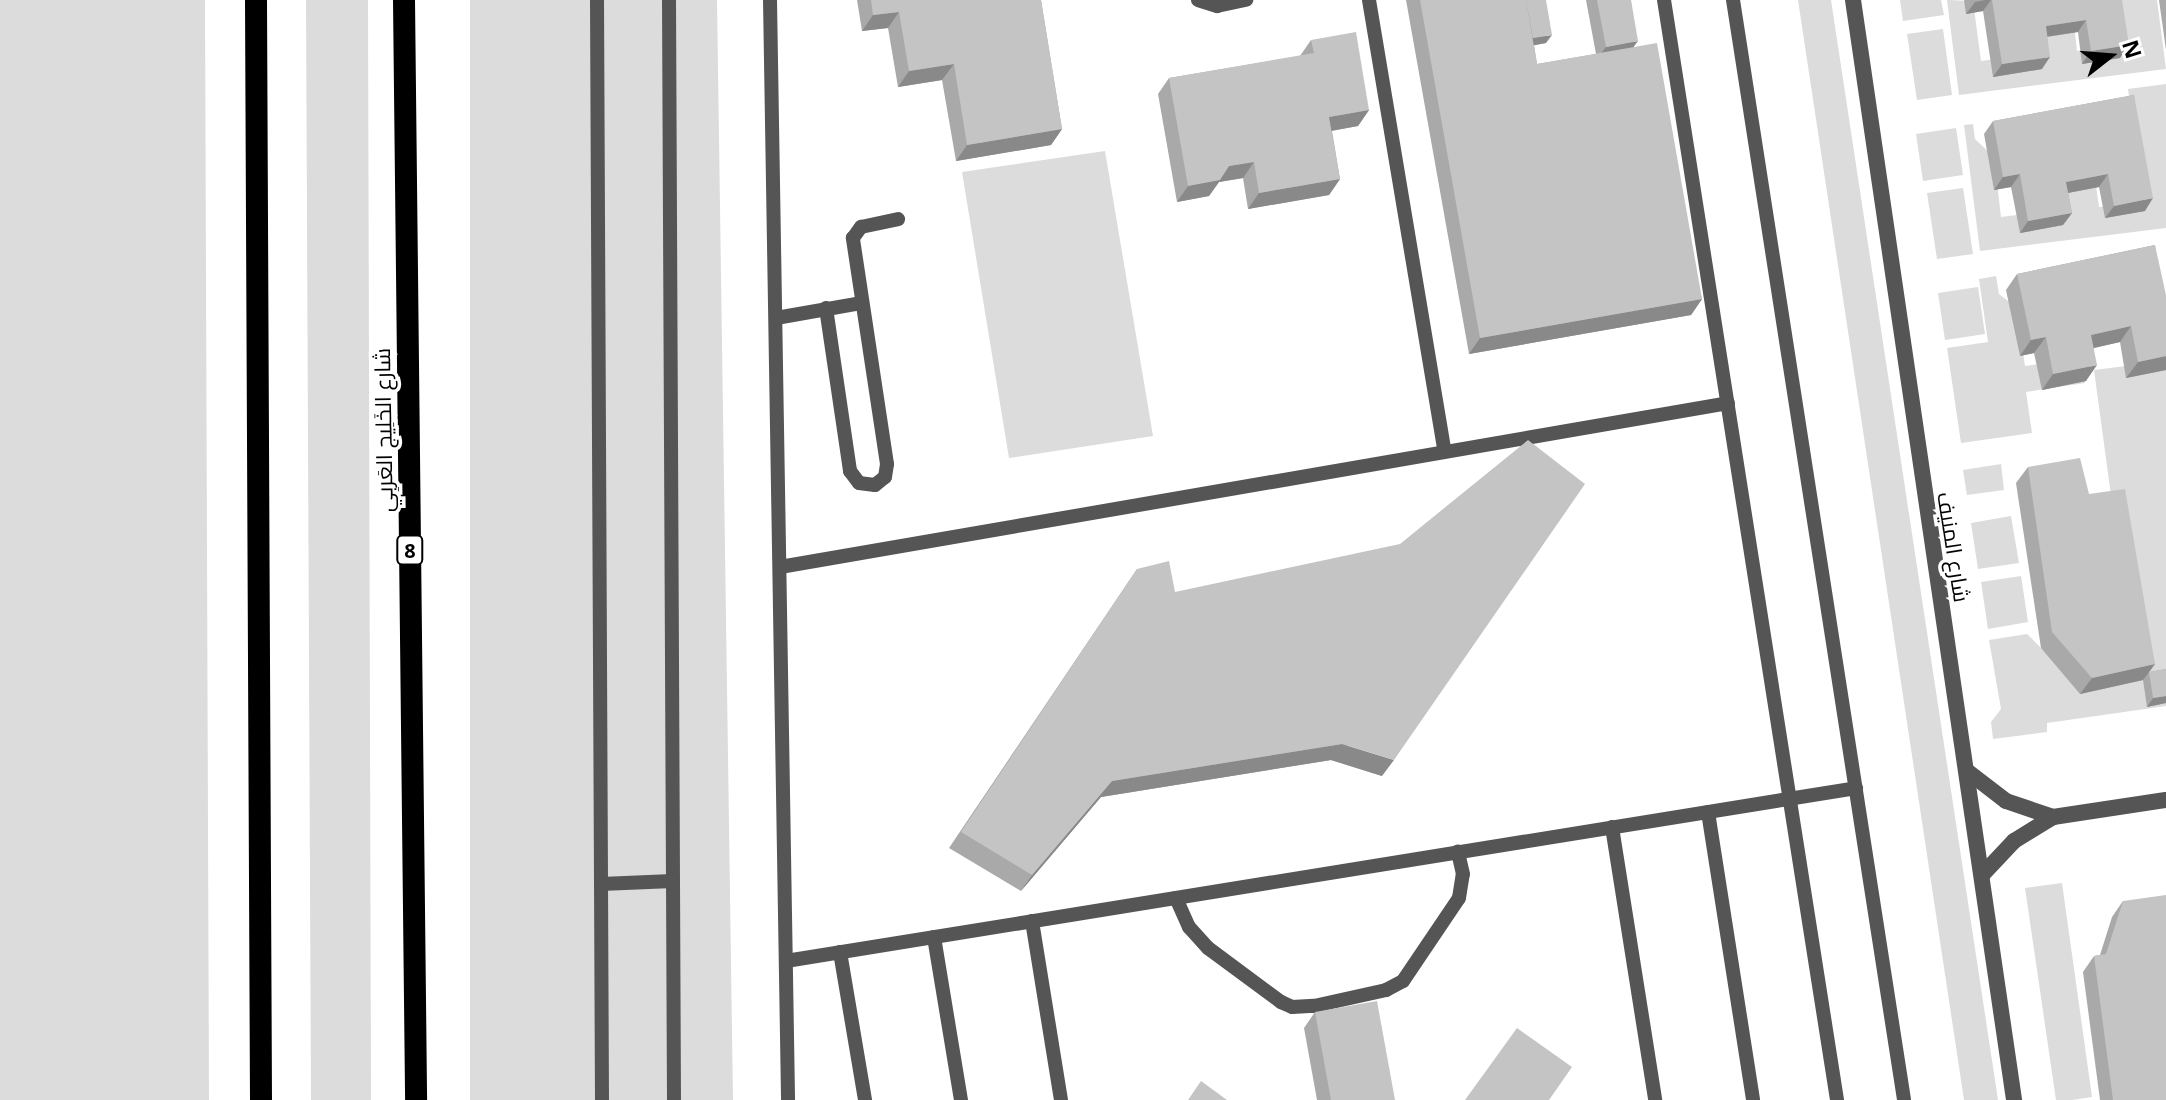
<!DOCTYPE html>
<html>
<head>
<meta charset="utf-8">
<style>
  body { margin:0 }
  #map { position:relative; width:2166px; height:1100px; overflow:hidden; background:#fff; font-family:"Open Sans",Cairo,sans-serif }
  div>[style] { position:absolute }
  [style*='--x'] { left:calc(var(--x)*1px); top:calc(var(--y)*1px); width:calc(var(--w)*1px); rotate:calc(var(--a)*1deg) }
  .green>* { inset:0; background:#dcdcdc }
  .service>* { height:14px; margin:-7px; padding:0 7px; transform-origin:7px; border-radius:7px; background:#555 }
  .minor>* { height:16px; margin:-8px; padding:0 8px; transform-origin:8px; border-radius:8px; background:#555 }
  .tertiary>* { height:16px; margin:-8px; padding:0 8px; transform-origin:8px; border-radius:8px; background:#555 }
  .trunk>* { height:22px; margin:-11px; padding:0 11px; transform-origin:11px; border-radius:11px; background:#000 }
  .wall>* { inset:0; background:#a9a9a9 }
  .shaded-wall>* { inset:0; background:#898989 }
  .building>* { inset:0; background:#c4c4c4 }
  span { translate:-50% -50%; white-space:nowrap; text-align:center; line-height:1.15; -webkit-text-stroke:7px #fff; paint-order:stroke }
  .shield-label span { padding:2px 6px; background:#fff; border:2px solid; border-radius:6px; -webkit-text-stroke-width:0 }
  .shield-label { font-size:20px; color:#000; font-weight:700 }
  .street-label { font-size:22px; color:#000 }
  .north { position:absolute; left:2070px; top:16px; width:80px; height:80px; -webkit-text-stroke:6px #fff; paint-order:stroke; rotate:73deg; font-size:22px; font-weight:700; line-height:32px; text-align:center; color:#000 }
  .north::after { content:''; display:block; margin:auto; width:28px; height:36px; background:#000; clip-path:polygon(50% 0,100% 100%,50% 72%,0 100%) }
</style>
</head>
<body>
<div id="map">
  <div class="green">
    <div style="clip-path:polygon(0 0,205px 0,209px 1100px,0 1100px)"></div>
    <div style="clip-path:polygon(306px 0,368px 0,371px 1100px,311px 1100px)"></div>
    <div style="clip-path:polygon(470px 0,717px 0,733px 1100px,470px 1100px)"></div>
    <div style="clip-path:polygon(1798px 0,1831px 0,1998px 1100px,1964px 1100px)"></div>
    <div style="clip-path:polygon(1900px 0,1941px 0,1944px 15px,1903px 21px)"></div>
    <div style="clip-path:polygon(1947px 0,1973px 1px,1981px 61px,2040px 53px,2037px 20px,2073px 16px,2077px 51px,2121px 46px,2116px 0,2157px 0,2166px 69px,1959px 95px)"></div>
    <div style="clip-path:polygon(1943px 29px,1952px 95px,1917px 100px,1907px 34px)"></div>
    <div style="clip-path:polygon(2166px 84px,2166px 228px,1980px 251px,1964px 125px,1973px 124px,1975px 139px,1994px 157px,2001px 217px,2062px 209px,2058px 177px,2094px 172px,2099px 207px,2142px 202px,2128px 89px)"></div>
    <div style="clip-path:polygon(1956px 128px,1963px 175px,1923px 181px,1916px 134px)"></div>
    <div style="clip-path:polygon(1105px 151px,1153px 436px,1009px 458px,962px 172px)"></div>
    <div style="clip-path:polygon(1963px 188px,1973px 254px,1937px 259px,1927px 193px)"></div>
    <div style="clip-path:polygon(1996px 276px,1999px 294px,2016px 307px,2025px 366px,2081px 358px,2085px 383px,2026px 392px,2032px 433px,1961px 443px,1947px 348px,1988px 342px,1979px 279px)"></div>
    <div style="clip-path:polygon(1978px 287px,1985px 334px,1945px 340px,1938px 293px)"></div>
    <div style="clip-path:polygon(2166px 361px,2166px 706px,2047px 723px,2047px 732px,1993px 739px,1991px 722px,2001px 709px,1989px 640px,2027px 634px,2082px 688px,2136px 680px,2094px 370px)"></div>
    <div style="clip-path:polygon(2001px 464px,2004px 490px,1967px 495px,1963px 470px)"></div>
    <div style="clip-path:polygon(2011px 516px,2019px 563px,1978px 569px,1971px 523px)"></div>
    <div style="clip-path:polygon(2021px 576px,2028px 622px,1988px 629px,1981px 582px)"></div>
    <div style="clip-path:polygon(2062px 883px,2092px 1097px,2072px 1100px,2056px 1100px,2025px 888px)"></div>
  </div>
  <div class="service">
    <div style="--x:597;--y:0;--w:1100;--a:89.74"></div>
    <div style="--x:669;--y:0;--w:1100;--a:89.74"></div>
    <div style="--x:770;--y:0;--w:1100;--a:89.06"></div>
    <div style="--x:1198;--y:0;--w:20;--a:18"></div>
    <div style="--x:1217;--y:6;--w:30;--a:-12"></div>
    <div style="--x:1369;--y:0;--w:458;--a:80.5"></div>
    <div style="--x:1664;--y:0;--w:1114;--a:81.06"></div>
    <div style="--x:1733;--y:0;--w:1113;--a:81.16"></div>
    <div style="--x:826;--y:308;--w:165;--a:81.6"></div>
    <div style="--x:850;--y:471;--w:15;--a:53"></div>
    <div style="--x:859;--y:483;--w:16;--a:7"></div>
    <div style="--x:875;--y:485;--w:13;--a:-39"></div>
    <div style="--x:885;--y:477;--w:13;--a:-81"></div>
    <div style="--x:887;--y:464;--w:229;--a:-98.6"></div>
    <div style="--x:853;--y:238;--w:14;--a:-54"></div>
    <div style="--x:861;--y:227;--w:38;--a:-12"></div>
    <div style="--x:776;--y:318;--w:86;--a:-10"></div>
    <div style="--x:780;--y:567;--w:962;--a:-9.81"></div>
    <div style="--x:1708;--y:812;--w:291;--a:81.1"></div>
    <div style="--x:1612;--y:827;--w:276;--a:81"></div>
    <div style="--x:601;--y:884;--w:72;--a:-2.4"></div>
    <div style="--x:1176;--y:898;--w:32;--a:66"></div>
    <div style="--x:1189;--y:927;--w:28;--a:48"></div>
    <div style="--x:1208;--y:948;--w:91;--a:36.5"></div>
    <div style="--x:1281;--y:1002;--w:12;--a:24"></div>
    <div style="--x:1292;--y:1007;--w:22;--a:-3"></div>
    <div style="--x:1314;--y:1006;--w:74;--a:-12.5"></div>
    <div style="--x:1386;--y:990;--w:19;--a:-28"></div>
    <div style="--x:1403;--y:981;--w:100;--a:-56"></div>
    <div style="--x:1459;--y:898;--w:24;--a:-81"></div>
    <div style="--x:1463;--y:874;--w:23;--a:-103"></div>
    <div style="--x:1032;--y:921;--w:181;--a:80.8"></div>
    <div style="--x:934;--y:937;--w:165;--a:80.6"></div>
    <div style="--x:840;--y:952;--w:150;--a:80.4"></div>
    <div style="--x:786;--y:961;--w:1084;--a:-9.18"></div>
  </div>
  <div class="minor">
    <div style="--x:1967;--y:771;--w:49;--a:37.6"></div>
    <div style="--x:2006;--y:801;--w:50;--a:18.8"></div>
    <div style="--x:1982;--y:875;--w:47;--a:-46.7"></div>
    <div style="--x:2014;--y:841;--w:46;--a:-31.6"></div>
    <div style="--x:2053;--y:817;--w:114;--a:-8.6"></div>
  </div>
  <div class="tertiary">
    <div style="--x:1853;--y:0;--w:1112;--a:81.67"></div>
  </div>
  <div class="trunk">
    <div style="--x:256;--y:0;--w:1100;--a:89.74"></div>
    <div style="--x:404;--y:0;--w:1100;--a:89.37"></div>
  </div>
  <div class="wall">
    <div style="clip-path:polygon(857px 0,1041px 0,1062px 129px,1051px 145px,956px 161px,942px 80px,898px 87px,888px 28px,862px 31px)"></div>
    <div style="clip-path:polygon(1406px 0,1546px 0,1546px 43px,1534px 45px,1537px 64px,1596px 54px,1586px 0,1631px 0,1634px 47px,1702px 299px,1691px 315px,1469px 354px)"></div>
    <div style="clip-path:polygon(1964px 0,2122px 0,2120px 58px,2082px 64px,2078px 32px,2047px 37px,2042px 69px,1993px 77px,1983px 11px,1966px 14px)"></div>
    <div style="clip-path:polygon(2159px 0,2166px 0,2166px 50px)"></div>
    <div style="clip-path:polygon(1311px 40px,1369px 110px,1358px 126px,1332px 131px,1340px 179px,1329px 195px,1248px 209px,1243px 178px,1219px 182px,1209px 196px,1177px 202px,1158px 94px,1169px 78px,1300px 56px)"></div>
    <div style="clip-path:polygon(2134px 95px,2145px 211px,2105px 218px,2099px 187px,2068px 193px,2072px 213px,2063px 225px,2020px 233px,2011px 187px,1994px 190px,1984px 134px,1993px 121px)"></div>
    <div style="clip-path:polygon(2155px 245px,2166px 370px,2126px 378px,2120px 342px,2094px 348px,2086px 381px,2042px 390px,2034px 353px,2020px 356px,2006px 290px,2017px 274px)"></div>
    <div style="clip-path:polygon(2028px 467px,2089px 494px,2155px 664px,2149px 672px,2166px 669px,2166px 703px,2147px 707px,2143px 680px,2080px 694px,2041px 648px,2016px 483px)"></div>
    <div style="clip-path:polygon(1137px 569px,1175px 592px,1382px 776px,1331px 760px,1101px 797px,1021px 891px,949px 848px)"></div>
    <div style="clip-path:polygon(2123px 901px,2166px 1100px,2100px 1100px,2083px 972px,2094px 956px,2100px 955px,2112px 917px)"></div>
    <div style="clip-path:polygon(1315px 1012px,1395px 1100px,1317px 1100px,1304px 1028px)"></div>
  </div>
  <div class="shaded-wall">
    <div style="clip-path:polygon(1985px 0,1991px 0,1983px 11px,1966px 14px,1975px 2px)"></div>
    <div style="clip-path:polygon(899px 12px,888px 28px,862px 31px,873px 15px)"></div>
    <div style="clip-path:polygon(2086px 20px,2078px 32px,2037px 38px,2046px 26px)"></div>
    <div style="clip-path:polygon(1552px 35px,1546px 43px,1520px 48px,1526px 39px)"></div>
    <div style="clip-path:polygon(1638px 41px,1629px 53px,1597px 59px,1606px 47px)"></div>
    <div style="clip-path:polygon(2129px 45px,2120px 58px,2082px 64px,2091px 51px)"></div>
    <div style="clip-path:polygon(2050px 57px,2042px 69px,1993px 77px,2002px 64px)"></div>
    <div style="clip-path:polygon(954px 64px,942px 80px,898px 87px,909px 71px)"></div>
    <div style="clip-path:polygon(1369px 110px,1358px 126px,1318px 133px,1329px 117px)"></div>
    <div style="clip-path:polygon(1062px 129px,1051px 145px,956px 161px,967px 145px)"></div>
    <div style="clip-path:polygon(1254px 162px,1243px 178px,1219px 182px,1209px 196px,1177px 202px,1188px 186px,1229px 166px)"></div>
    <div style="clip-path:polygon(2020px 174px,2011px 187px,1994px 190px,2003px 177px)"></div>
    <div style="clip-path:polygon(2108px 174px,2099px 187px,2057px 195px,2066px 182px)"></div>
    <div style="clip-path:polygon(1340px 179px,1329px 195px,1248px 209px,1259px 193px)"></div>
    <div style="clip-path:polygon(2153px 198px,2145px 211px,2105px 218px,2114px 206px)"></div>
    <div style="clip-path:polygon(2072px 213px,2063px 225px,2020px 233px,2028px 221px)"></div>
    <div style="clip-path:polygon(1702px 299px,1691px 315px,1469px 354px,1480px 338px)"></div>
    <div style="clip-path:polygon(2131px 326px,2120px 342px,2080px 351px,2091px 335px)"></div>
    <div style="clip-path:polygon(2046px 337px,2034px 353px,2020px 356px,2031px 340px)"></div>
    <div style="clip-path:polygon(2166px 356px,2166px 370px,2126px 378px,2138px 362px)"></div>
    <div style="clip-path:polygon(2097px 365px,2086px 381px,2042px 390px,2053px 374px)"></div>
    <div style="clip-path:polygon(2155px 664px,2143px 680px,2080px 694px,2092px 678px)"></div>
    <div style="clip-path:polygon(2166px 696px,2166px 703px,2147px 707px,2153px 698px)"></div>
    <div style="clip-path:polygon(1342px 744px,1394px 760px,1382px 776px,1331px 760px,1101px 797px,1021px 891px,1032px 875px,1112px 781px)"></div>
  </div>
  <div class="building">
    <div style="clip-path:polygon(871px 0,1041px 0,1062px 129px,967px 145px,954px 64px,909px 71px,899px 12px,873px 15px)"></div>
    <div style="clip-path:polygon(1420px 0,1526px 0,1537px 64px,1657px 43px,1702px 299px,1480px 338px)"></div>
    <div style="clip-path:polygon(1526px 0,1546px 0,1552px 35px,1533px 38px)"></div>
    <div style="clip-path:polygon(1597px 0,1631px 0,1638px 41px,1606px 47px)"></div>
    <div style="clip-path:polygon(1992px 0,2122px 0,2129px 45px,2091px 51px,2086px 20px,2046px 26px,2050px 57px,2002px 64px)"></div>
    <div style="clip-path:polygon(1356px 32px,1369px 110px,1329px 117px,1340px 179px,1259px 193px,1254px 162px,1229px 166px,1220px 180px,1188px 186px,1169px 78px,1314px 53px,1311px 40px)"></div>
    <div style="clip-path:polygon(2134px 95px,2153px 198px,2114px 206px,2108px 174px,2066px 182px,2072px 213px,2028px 221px,2020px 174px,2003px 177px,1993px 121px)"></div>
    <div style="clip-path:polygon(2155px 245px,2166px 295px,2166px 356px,2138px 362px,2131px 326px,2091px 335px,2097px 365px,2053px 374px,2046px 337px,2031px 340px,2017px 274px)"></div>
    <div style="clip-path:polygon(1528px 440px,1585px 484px,1394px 760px,1342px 744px,1112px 781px,1032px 875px,961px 832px,1137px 569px,1169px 561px,1175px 592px,1400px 544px)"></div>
    <div style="clip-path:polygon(2080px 458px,2089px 494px,2125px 489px,2155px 664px,2092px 678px,2052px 632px,2028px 467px)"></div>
    <div style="clip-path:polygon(2166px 669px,2166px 696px,2153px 698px,2149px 672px)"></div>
    <div style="clip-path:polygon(2166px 895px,2166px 1100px,2113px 1100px,2094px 956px,2106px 954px,2123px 901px)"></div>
    <div style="clip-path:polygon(1377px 1001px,1395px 1100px,1331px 1100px,1315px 1012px)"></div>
    <div style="clip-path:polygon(1517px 1028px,1572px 1067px,1549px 1100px,1465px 1100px)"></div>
    <div style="clip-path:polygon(1201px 1081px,1227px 1100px,1188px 1100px)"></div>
  </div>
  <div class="shield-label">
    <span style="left:410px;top:550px">8</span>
  </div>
  <div class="street-label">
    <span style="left:383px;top:430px;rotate:-91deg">شارع الخَلِيج العَربِي</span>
    <span style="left:1954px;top:547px;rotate:81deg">شارع المنيف</span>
  </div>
  <div class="north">N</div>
</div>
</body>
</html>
